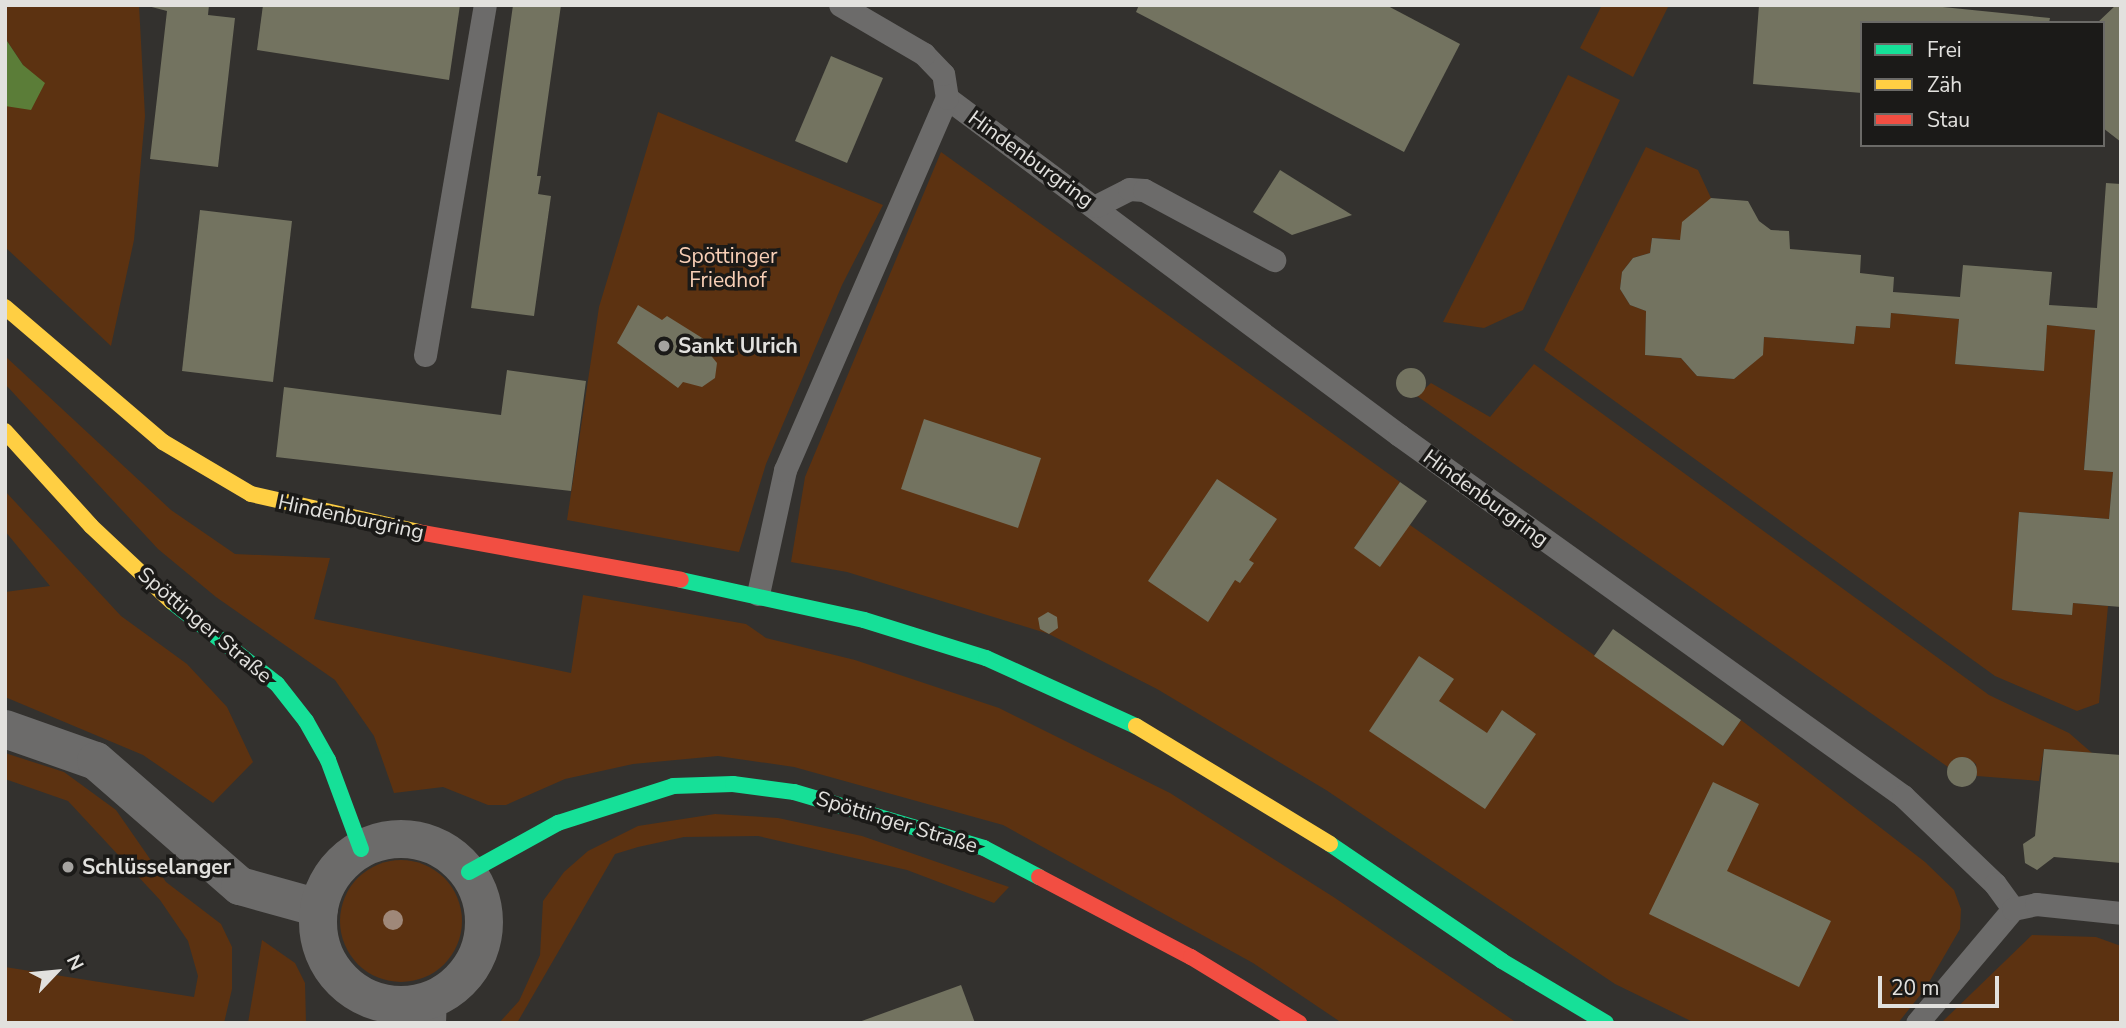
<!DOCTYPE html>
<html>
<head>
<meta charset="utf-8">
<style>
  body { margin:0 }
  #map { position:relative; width:2126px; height:1028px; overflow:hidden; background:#33312e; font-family:"Nunito Sans",sans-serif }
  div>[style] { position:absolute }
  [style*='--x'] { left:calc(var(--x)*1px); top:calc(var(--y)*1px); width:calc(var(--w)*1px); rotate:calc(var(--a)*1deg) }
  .green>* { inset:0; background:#5c3211 }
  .round { border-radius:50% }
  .water>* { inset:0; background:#5b7d38 }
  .building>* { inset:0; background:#737360 }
  .lane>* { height:23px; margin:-11.5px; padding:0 11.5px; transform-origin:11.5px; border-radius:11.5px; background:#6c6b6a }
  .street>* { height:38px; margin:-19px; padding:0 19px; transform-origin:19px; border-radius:19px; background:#6c6b6a }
  .street>.ring { margin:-19px; padding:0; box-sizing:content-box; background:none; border:38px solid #6c6b6a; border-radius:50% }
  .fast>* { height:16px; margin:-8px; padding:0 8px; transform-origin:8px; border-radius:8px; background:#16e098 }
  .slow>* { height:16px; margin:-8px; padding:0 8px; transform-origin:8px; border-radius:8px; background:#ffcf43 }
  .jam>* { height:16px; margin:-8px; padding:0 8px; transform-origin:8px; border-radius:8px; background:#f24e42 }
  .trees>* { width:20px; height:20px; margin:-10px; border-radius:50%; background:#9f8879 }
  .dots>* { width:19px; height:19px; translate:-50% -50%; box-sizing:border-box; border:4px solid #1b1a18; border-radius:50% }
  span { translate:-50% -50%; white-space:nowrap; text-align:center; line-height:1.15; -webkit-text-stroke:7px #1b1a18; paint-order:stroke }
  .street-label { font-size:21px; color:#e2e1de }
  .park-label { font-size:21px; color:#f8cfb6 }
  .poi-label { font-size:21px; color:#e2e1de; font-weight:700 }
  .left { translate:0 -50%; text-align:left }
  .frame { position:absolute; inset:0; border:7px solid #e2e1de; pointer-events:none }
  .legend { position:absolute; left:1860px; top:21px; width:245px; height:126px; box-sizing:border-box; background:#1b1a18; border:2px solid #6b6a67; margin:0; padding:9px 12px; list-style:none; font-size:21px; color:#e2e1de }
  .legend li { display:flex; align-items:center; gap:14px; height:35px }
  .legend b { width:35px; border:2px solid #6b6a67 }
  .north { position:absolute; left:21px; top:937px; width:70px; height:70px; -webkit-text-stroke:5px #1b1a18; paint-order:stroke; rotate:64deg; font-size:19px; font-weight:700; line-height:28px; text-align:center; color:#e2e1de }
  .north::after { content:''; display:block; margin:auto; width:24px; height:32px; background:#e2e1de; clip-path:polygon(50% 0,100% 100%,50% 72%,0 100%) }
  .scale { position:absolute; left:1878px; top:976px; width:121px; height:32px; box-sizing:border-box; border:4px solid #e2e1de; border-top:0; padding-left:9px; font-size:21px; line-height:24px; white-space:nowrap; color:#e2e1de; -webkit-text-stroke:5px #1b1a18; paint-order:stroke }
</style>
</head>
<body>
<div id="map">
  <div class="green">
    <div style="clip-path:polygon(5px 5px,139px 5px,145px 116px,134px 240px,111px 346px,5px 247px,5px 106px,23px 65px,5px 38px)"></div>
    <div style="clip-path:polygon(1602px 5px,1669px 5px,1633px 77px,1580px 48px)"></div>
    <div style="clip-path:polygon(1568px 75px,1620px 100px,1523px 310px,1484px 328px,1443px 322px)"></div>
    <div style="clip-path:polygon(658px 112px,883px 205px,842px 285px,766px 464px,739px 552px,567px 520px,599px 307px)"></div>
    <div style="clip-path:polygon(1646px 147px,1698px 170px,1711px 198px,1680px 240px,1652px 238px,1650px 253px,1633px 258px,1622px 272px,1620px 289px,1630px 305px,1646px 311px,1645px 355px,1681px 358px,1697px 376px,1734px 379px,1762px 355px,1764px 337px,1854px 344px,1856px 326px,1890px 328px,1891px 313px,1959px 319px,1955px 364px,2043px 371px,2047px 325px,2095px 330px,2084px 469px,2113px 472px,2109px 519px,2019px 512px,2012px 610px,2071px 615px,2073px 603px,2108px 606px,2099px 703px,2077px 711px,1995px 676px,1544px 350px)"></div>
    <div style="clip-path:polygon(941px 152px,1400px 482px,1354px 548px,1410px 525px,1723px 746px,1741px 720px,1925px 862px,1954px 890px,1961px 909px,1960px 929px,1925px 989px,1898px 1023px,1695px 1023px,1615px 984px,1326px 790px,1157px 689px,1049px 634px,847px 572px,791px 562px,805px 477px)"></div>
    <div style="clip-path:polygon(5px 356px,171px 510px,235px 554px,330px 558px,314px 619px,571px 673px,583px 595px,746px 624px,766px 638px,855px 660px,999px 708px,1170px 793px,1335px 898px,1517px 1023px,1342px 1023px,1253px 963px,1003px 825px,794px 767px,718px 756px,633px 764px,565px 779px,506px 805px,488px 805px,443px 787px,394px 793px,374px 736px,335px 680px,216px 597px,158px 549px,5px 384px)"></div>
    <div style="clip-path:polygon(1534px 364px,1989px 695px,2069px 733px,2092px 753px,2044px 749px,2039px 781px,1977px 776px,1976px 764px,1965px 757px,1953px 760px,1948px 767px,1417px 396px,1431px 383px,1490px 417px)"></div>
    <div style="clip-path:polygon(5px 491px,121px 616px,187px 664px,227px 707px,253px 762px,213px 803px,143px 755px,5px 697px,5px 592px,50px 586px,5px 531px)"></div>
    <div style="clip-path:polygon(5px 753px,64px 772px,116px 810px,166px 882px,221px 924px,232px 947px,232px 989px,224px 1023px,5px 1023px,5px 967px,194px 997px,198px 976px,188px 941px,160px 900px,68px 801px,5px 779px)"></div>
    <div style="clip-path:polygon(715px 814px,778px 818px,862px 836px,1009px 887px,994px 903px,907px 870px,758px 836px,684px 837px,638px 847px,615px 854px,517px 1023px,499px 1023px,519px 1001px,540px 955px,543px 901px,564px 872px,588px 851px,638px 826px)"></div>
    <div class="round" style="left:340px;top:860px;width:122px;height:122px"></div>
    <div style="clip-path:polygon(2032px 935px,2096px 937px,2121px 946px,2121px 1023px,1941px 1023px)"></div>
    <div style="clip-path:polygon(262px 940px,295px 963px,305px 983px,306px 1023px,248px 1023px)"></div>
  </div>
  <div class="water">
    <div style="clip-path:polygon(5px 38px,23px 65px,45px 83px,31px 110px,5px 106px)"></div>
  </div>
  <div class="building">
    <div style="clip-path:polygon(144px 5px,209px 5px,208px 15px,235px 18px,218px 167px,150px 159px,167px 11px)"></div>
    <div style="clip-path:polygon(263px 5px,460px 5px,449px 80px,257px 50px)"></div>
    <div style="clip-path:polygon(513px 5px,561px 5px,537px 176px,541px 176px,538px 194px,551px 196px,534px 316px,471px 308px)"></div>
    <div style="clip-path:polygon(1139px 5px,1386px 5px,1460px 44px,1404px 152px,1136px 12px)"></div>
    <div style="clip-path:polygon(1759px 5px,1923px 5px,2050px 18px,2049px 23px,1862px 23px,1862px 93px,1753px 84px)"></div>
    <div style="clip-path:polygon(2116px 5px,2121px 5px,2121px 142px,2103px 128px,2103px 23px,2097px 23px)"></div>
    <div style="clip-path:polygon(831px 56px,883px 78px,847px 163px,795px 141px)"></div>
    <div style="clip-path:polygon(1280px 170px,1352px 215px,1292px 235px,1253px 212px)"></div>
    <div style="clip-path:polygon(2106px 183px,2121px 184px,2121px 607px,2073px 603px,2072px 615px,2012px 610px,2019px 512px,2109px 519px,2113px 472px,2084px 470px,2095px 330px,2047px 325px,2044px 371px,1955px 364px,1959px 319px,1891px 313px,1890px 328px,1856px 326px,1854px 344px,1764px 337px,1763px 355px,1734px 379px,1697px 376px,1681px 358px,1645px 355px,1646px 311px,1630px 305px,1620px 289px,1622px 272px,1633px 258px,1650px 253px,1652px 238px,1680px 240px,1682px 222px,1711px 198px,1748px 201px,1759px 221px,1771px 230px,1789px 231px,1790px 249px,1861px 255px,1860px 273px,1894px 277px,1893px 292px,1960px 297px,1963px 265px,2052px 272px,2049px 305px,2097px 308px)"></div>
    <div style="clip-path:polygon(200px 210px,292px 221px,273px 382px,182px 371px)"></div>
    <div style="clip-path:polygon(638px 305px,662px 320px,667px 316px,707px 341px,705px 348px,717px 363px,715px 378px,702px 387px,683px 382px,678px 388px,617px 343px)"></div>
    <div class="round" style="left:1396px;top:368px;width:30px;height:30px"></div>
    <div style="clip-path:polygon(507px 370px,586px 381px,571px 491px,276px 457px,284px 387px,501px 415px)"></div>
    <div style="clip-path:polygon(924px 419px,1041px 458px,1018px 528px,901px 489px)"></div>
    <div style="clip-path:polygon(1217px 479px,1277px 519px,1249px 560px,1254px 563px,1240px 583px,1235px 580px,1208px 622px,1148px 581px)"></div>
    <div style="clip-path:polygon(1400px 482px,1427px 501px,1380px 567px,1354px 548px)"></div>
    <div style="clip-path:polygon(1048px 612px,1057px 617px,1058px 628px,1049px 634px,1040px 629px,1038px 618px)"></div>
    <div style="clip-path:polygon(1613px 629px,1741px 720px,1723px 746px,1594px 656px)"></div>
    <div style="clip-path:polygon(1419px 656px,1454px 679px,1439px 701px,1487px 733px,1502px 710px,1536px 734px,1485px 809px,1369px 731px)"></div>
    <div style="clip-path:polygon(2044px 749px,2121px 755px,2121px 863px,2054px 857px,2037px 870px,2025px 863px,2023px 844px,2035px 836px)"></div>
    <div class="round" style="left:1947px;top:757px;width:30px;height:30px"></div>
    <div style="clip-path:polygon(1713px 782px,1759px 804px,1727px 871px,1831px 921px,1799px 987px,1649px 914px)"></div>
    <div style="clip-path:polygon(961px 985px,975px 1023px,859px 1023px,859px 1022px)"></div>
  </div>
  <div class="lane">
    <div style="--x:947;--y:98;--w:564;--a:36.71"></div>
    <div style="--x:1399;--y:435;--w:620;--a:35.61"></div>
    <div style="--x:1903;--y:796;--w:127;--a:43.7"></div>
    <div style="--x:1995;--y:884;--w:31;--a:54"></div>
    <div style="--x:1096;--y:206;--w:37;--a:-27"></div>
    <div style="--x:1129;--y:189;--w:15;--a:4"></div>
    <div style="--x:1144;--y:190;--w:148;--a:28.3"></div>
    <div style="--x:425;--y:355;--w:355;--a:-80.3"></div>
    <div style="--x:758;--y:594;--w:127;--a:-77.7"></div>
    <div style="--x:785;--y:470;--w:406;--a:-66.5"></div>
    <div style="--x:947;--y:98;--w:24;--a:-99"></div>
    <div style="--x:943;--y:74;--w:28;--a:-134"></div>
    <div style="--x:924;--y:54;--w:97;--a:-149.7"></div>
    <div style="--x:434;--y:1023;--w:24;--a:-88"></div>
    <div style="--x:1917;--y:1023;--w:149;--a:-49.9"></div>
    <div style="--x:2013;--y:909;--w:24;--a:-12"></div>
    <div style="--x:2036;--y:904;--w:85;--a:6"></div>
  </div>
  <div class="street">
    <div style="--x:5;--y:729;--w:96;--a:19.4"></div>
    <div style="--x:96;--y:761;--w:191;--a:41"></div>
    <div style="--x:240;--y:886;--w:82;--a:15.6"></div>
    <div class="ring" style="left:318px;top:839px;width:128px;height:128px"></div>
  </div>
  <div class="fast">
    <div style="--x:681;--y:580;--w:187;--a:12.3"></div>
    <div style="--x:864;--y:620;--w:128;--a:17.3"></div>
    <div style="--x:986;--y:658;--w:165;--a:24.4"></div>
    <div style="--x:172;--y:602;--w:133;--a:38"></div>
    <div style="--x:277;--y:684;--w:47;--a:51.9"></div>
    <div style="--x:306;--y:721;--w:45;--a:60.6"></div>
    <div style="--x:328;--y:760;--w:95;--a:69.7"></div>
    <div style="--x:1330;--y:844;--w:208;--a:34.2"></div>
    <div style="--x:1502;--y:961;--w:121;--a:30.8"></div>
    <div style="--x:469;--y:872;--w:102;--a:-28.8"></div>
    <div style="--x:558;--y:823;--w:121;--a:-17.8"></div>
    <div style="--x:673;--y:786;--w:60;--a:-1.9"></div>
    <div style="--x:733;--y:784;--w:62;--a:7.5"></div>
    <div style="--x:794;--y:792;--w:198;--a:16.4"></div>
    <div style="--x:984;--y:848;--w:62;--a:27.8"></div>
  </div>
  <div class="slow">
    <div style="--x:5;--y:307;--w:208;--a:40.5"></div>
    <div style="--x:163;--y:442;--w:102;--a:30.6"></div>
    <div style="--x:251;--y:494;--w:171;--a:12.8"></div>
    <div style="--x:5;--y:431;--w:128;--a:47.8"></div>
    <div style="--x:91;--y:526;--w:111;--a:43.2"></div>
    <div style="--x:1136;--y:726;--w:227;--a:31.3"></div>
  </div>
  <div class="jam">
    <div style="--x:418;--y:532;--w:267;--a:10.3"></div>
    <div style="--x:1039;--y:877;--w:172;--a:27.8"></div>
    <div style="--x:1191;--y:957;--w:127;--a:31.4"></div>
  </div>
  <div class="trees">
    <div style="left:393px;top:920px"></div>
  </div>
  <div class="dots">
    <div style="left:664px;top:346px;background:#a5a3a0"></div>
    <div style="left:68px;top:867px;background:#a5a3a0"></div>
  </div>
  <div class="street-label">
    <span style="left:1031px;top:159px;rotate:36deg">Hindenburgring</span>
    <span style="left:1486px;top:498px;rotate:36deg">Hindenburgring</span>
    <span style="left:351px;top:517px;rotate:12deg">Hindenburgring</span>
    <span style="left:205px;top:625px;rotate:40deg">Spöttinger Straße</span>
    <span style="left:897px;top:822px;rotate:17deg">Spöttinger Straße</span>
  </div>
  <div class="park-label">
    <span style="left:728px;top:268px">Spöttinger<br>Friedhof</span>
  </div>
  <div class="poi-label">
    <span class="left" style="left:678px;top:346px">Sankt Ulrich</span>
    <span class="left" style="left:82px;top:867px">Schlüsselanger</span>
  </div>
  <div class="frame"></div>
  <ul class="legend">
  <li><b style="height:9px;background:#16e098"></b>Frei</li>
  <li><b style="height:9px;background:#ffcf43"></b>Zäh</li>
  <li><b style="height:9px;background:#f24e42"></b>Stau</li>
  </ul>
  <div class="north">N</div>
  <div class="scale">20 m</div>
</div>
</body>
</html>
